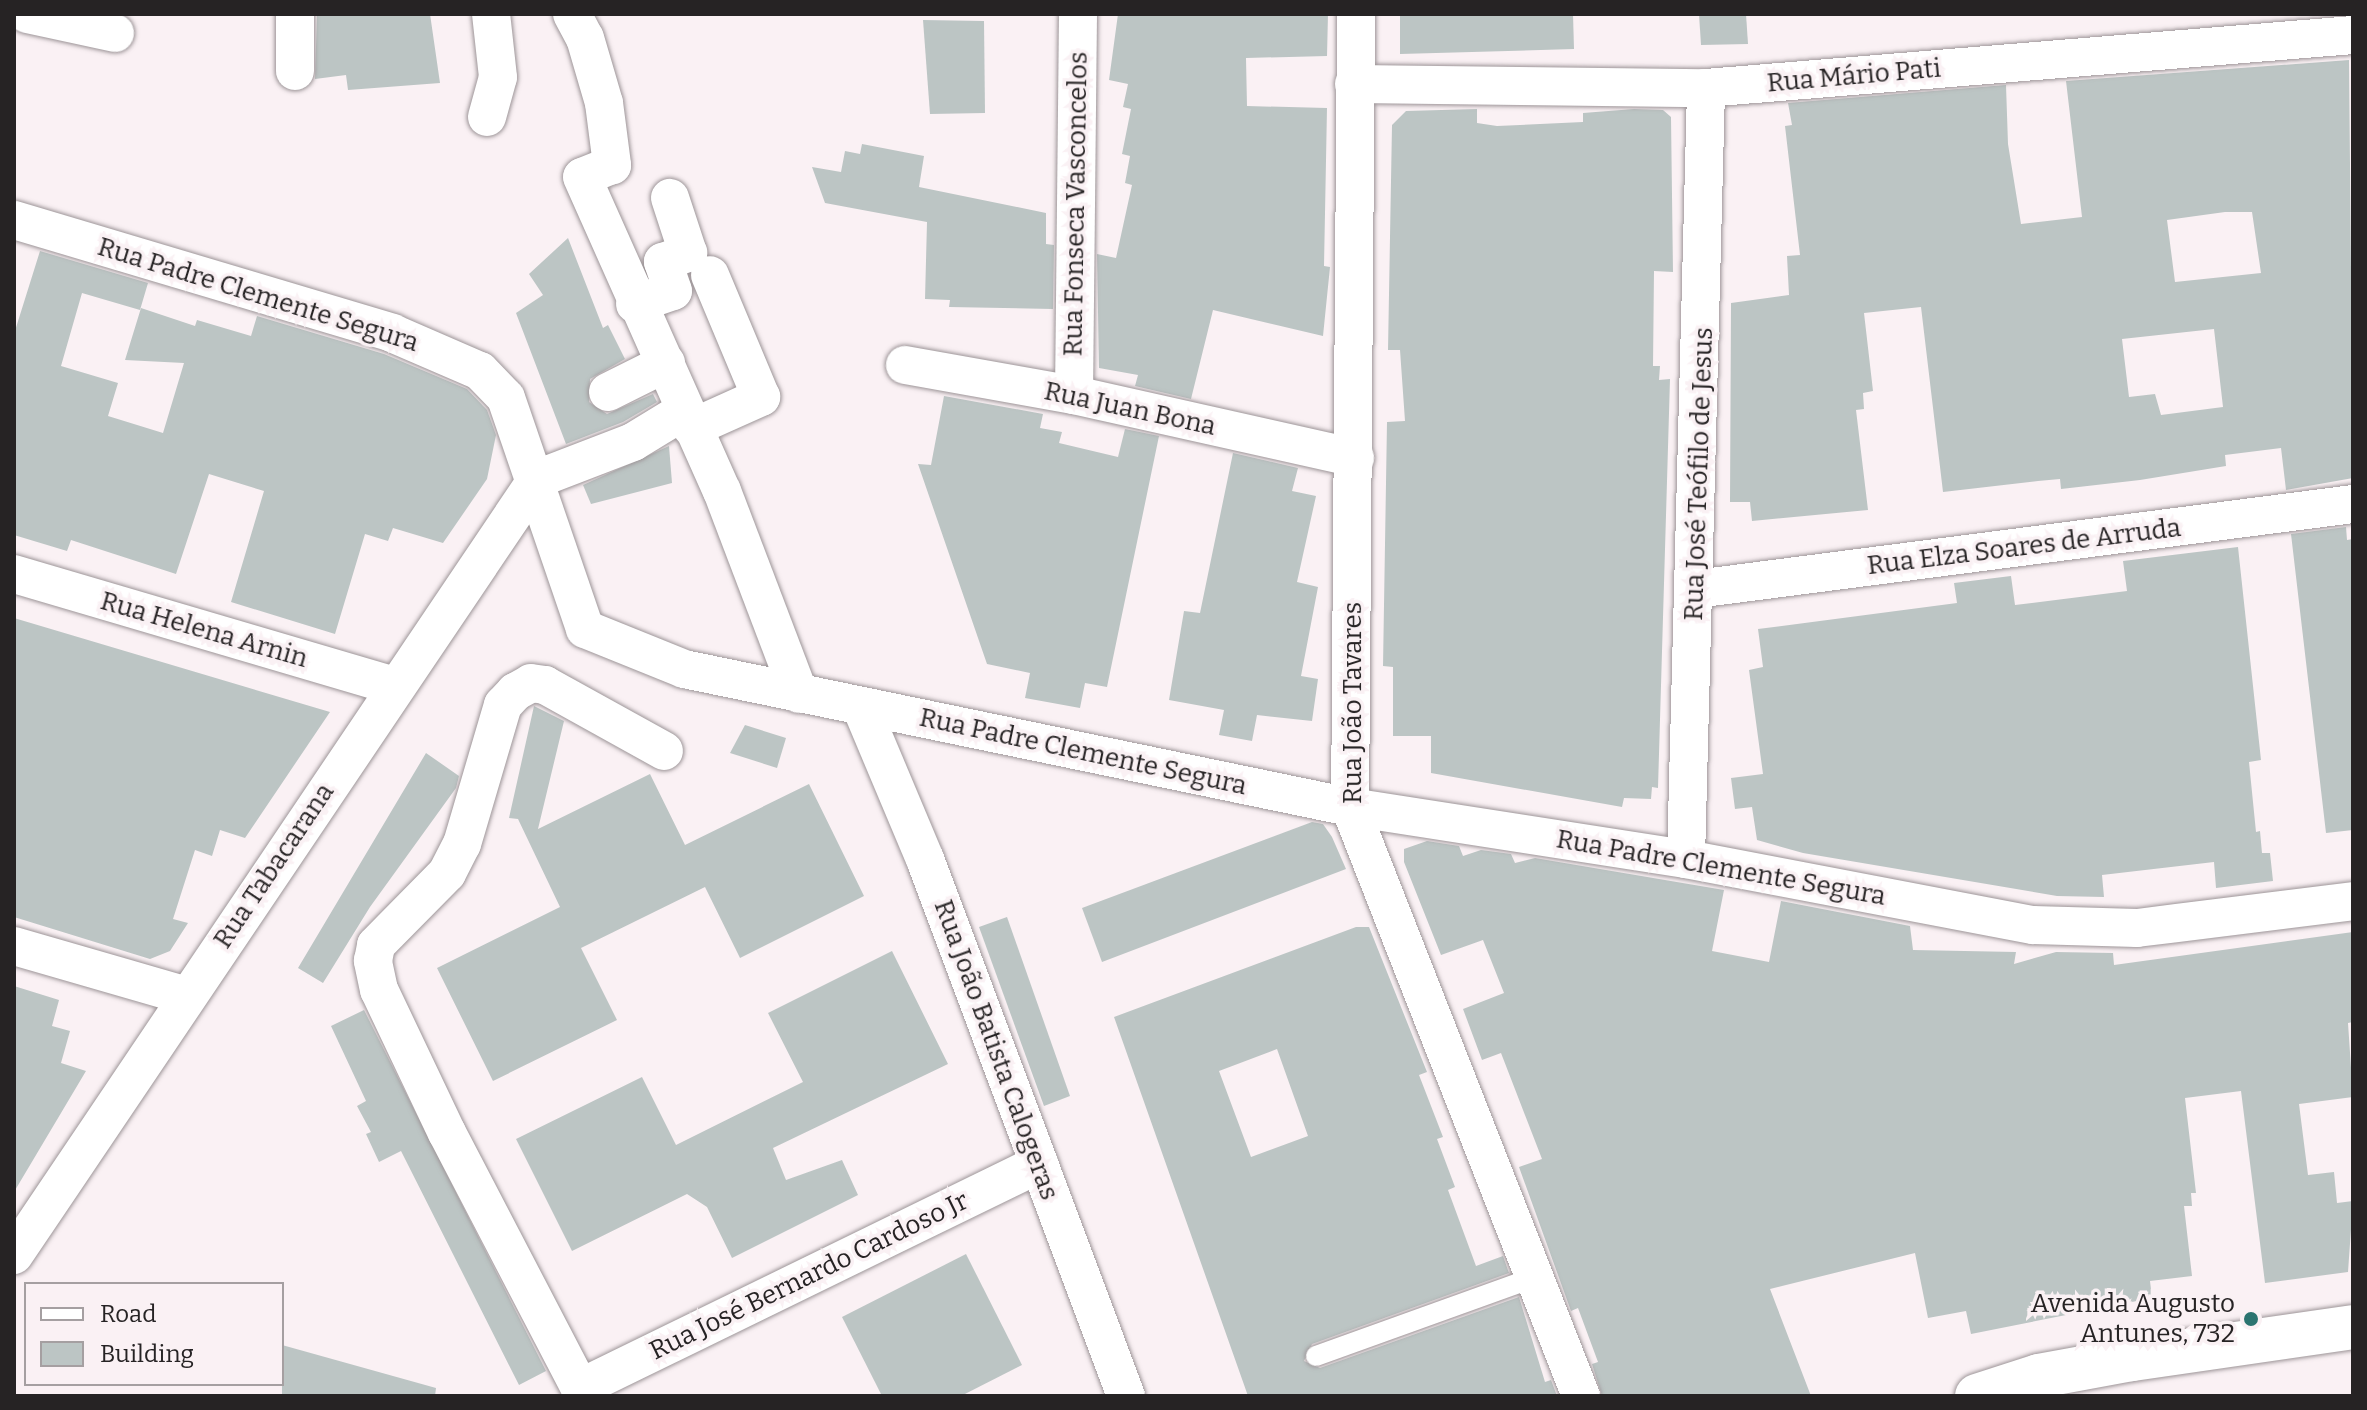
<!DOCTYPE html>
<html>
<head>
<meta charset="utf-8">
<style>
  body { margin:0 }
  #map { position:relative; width:2367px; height:1410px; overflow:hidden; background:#faf1f4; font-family:Bitter,serif }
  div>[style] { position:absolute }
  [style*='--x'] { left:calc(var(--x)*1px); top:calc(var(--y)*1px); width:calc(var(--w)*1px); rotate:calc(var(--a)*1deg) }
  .building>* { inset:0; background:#bcc5c4 }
  .roads { filter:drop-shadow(0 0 2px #9d9598) drop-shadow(0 0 2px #9d9598) }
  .lane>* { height:20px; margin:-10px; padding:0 10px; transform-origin:10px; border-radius:10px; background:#fff }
  .street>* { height:38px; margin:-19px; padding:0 19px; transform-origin:19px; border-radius:19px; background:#fff }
  .secondary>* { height:44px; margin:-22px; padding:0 22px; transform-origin:22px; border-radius:22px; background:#fff }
  .dots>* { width:22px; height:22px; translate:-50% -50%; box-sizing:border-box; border:4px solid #faf1f4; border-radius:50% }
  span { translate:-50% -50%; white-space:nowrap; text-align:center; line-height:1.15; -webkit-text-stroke:7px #faf1f4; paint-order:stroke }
  .street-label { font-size:26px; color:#262324 }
  .poi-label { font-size:26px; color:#262324 }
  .right { translate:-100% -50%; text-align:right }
  .frame { position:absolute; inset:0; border:16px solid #262324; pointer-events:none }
  .legend { position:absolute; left:24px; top:1282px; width:260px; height:104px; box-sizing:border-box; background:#faf1f4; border:2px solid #a59fa1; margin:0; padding:10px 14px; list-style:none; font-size:24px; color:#262324 }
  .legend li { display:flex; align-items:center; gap:16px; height:40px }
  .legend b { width:40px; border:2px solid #a59fa1 }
</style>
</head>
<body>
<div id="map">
  <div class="building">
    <div style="clip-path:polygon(430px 14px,440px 83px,348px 90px,346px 75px,315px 79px,317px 15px)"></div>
    <div style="clip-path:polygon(1118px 14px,1328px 14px,1327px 56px,1246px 58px,1247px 106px,1327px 108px,1324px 266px,1330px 267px,1323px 336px,1213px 310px,1191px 399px,1135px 386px,1138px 375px,1099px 368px,1097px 254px,1116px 258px,1132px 185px,1125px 183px,1130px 156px,1122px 154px,1131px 109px,1123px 107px,1128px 84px,1109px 80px)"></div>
    <div style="clip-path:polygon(1400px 14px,1573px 14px,1574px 49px,1400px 54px)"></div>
    <div style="clip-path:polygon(1699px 14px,1746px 14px,1748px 44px,1701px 45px)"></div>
    <div style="clip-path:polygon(923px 20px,984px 21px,985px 113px,930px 114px)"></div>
    <div style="clip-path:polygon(evenodd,2349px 60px,2353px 478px,2286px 490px,2281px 448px,2225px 455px,2226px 466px,2140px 480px,2061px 489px,2060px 479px,2038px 481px,1943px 492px,1921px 307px,1864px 313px,1873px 391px,1863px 393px,1864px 409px,1856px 410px,1868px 510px,1752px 521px,1750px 502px,1730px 502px,1731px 303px,1789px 295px,1787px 256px,1800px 255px,1785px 126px,1792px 125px,1788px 103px,2006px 85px,2008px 144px,2021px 224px,2082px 217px,2066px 81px,2349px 60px,2225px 212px,2252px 212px,2261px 273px,2175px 282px,2167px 220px,2225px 212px,2349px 60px,2214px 329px,2223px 407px,2161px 415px,2155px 394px,2129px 397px,2122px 339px,2214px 329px)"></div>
    <div style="clip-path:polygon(1477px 109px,1477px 123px,1497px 126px,1583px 122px,1583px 113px,1634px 109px,1663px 110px,1671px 117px,1673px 272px,1654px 271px,1653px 366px,1660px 366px,1659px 380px,1670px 379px,1658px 788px,1652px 787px,1651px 799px,1624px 798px,1622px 807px,1431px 773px,1431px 736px,1393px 736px,1393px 667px,1383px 666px,1387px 422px,1405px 421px,1400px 350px,1388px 350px,1392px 125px,1406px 111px)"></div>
    <div style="clip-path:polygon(862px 144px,924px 156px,919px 187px,1046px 213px,1046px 244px,1054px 245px,1053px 309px,949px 307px,950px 300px,925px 299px,927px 222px,825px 203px,812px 167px,841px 172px,845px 151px,860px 154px)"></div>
    <div style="clip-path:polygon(568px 238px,603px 328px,608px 325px,625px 359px,590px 379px,589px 402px,607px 414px,653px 394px,657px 402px,623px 422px,566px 444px,516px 313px,543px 295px,529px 274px)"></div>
    <div style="clip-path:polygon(40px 251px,148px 283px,140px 310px,82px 293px,61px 366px,118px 383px,108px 416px,163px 433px,184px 363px,125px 360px,141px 308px,195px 326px,197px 320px,251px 336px,257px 316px,384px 354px,467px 389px,487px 410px,496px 435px,487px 479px,443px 543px,393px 528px,388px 541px,365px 534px,335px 634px,231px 602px,264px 491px,209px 474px,176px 574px,71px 540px,67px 551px,14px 535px,14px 334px)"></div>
    <div style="clip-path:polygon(944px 396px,1043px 414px,1040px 428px,1062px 432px,1059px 443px,1118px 457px,1125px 429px,1159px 436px,1107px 687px,1085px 683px,1080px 708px,1025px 698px,1030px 673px,987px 664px,918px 464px,931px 465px)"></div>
    <div style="clip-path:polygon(669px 446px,672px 483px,591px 504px,583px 485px)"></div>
    <div style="clip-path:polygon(1233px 453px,1298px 468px,1292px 491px,1316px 496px,1297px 582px,1318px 587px,1301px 676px,1318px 679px,1312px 721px,1257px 715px,1252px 741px,1219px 735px,1224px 710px,1169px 700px,1184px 611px,1200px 613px)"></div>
    <div style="clip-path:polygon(2346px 527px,2347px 540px,2353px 539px,2353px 830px,2326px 833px,2291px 534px)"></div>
    <div style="clip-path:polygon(2238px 547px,2261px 760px,2249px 762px,2256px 832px,2260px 831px,2262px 853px,2270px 853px,2273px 881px,2216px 888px,2214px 862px,2102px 875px,2104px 897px,2057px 896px,1803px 853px,1757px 840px,1752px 807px,1735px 809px,1731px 778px,1763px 774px,1749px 670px,1763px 667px,1758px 629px,1957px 603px,1954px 583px,2011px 576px,2015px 605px,2127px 591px,2123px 561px)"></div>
    <div style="clip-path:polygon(14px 618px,330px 712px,245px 838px,220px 830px,212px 856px,195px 850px,173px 919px,188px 923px,170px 951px,150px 959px,14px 917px)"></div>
    <div style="clip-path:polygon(534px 706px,564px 721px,538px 829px,650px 774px,685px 845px,809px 784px,864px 896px,740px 958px,705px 887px,581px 948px,617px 1020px,493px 1081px,437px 968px,560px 907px,518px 819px,509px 818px)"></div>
    <div style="clip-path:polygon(745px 725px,786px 738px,777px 768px,730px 753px)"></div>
    <div style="clip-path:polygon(426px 753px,459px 776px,456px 788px,370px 907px,323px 983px,298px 968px)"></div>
    <div style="clip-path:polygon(1312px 822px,1323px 824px,1332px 837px,1346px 869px,1102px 962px,1082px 908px)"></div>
    <div style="clip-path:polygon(1427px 841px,1459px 846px,1463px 856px,1481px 850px,1511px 854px,1515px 863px,1535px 858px,1724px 890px,1712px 951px,1769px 962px,1781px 901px,1910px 926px,1913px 950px,2016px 952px,2014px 964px,2056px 952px,2113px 953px,2114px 965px,2353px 932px,2353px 1022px,2348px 1023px,2353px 1097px,2299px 1104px,2308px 1175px,2334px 1172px,2337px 1203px,2353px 1201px,2348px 1272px,2265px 1283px,2241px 1091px,2185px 1098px,2196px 1193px,2191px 1193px,2192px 1206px,2184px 1206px,2192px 1276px,2150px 1281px,2152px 1298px,1971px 1334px,1966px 1311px,1928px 1318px,1915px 1253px,1770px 1289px,1811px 1396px,1602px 1396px,1592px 1364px,1598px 1362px,1578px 1308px,1571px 1311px,1519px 1167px,1542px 1159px,1501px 1053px,1482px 1060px,1463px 1009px,1504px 993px,1483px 940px,1441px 955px,1404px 862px,1404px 849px)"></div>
    <div style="clip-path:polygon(1007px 917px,1070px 1096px,1044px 1106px,979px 927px)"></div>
    <div style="clip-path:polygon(evenodd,1356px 927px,1369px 927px,1427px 1072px,1419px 1075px,1443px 1137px,1437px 1139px,1455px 1187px,1448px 1190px,1476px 1266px,1503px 1256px,1509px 1273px,1312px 1344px,1304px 1361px,1320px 1368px,1519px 1297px,1545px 1382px,1551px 1380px,1557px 1396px,1248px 1396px,1114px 1017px,1356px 927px,1277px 1049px,1308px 1136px,1251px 1157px,1219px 1071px,1277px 1049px)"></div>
    <div style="clip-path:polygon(892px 951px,948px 1064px,773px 1148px,786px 1180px,842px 1160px,858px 1195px,732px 1258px,707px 1207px,687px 1194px,572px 1251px,516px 1139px,642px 1077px,676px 1145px,803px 1082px,768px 1013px)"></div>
    <div style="clip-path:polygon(14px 986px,59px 1000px,52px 1026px,70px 1031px,61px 1063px,86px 1071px,14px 1192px)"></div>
    <div style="clip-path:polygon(364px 1010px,546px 1371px,519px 1385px,401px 1151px,379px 1162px,366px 1134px,371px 1132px,357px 1106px,366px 1101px,331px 1026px)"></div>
    <div style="clip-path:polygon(966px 1254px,1022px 1365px,961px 1396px,882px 1396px,842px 1317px)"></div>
    <div style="clip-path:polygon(282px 1345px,436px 1388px,435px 1396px,282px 1396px)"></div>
  </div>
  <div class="roads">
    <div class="lane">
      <div style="--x:1316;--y:1356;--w:234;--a:-19.8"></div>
    </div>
    <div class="street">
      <div style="--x:27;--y:14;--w:90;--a:12.2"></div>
      <div style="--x:572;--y:14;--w:27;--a:62"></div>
      <div style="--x:585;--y:38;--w:68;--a:73.7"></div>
      <div style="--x:604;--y:103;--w:63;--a:82.6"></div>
      <div style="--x:612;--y:165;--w:32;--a:158"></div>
      <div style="--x:582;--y:177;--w:344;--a:66"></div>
      <div style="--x:722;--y:491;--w:217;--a:69.2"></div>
      <div style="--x:1356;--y:14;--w:793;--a:90.43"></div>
      <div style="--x:1350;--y:807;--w:633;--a:68.59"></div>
      <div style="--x:295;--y:71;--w:57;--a:-90"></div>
      <div style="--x:1354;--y:84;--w:352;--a:0.7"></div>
      <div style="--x:1706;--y:88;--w:649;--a:-4.68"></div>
      <div style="--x:487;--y:117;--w:41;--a:-74.6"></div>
      <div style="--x:498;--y:77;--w:63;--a:-96.3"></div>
      <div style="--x:14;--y:220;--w:395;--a:16.6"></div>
      <div style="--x:392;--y:333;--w:96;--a:23.4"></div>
      <div style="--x:480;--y:371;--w:37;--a:46"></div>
      <div style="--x:506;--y:398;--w:244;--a:71.1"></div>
      <div style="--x:585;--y:629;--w:107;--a:22"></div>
      <div style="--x:684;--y:669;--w:680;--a:11.71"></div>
      <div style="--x:1350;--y:807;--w:340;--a:8.8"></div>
      <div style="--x:1686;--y:859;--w:353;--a:10.8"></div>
      <div style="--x:2033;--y:925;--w:104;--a:1.7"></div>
      <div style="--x:2137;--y:928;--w:218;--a:-7.1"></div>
      <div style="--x:635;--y:304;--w:40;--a:-18.9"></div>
      <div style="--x:673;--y:291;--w:31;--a:-109"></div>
      <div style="--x:663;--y:262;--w:27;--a:-20"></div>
      <div style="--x:688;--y:253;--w:58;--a:-108.1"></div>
      <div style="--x:905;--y:365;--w:172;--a:10.1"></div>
      <div style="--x:1074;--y:395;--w:288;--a:12.6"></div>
      <div style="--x:608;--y:392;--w:65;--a:-26.6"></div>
      <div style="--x:1074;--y:395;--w:381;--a:-89.4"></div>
      <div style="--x:692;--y:428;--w:76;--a:-24.2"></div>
      <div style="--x:761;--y:397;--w:132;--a:-112.7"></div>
      <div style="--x:14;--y:574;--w:397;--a:16.4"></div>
      <div style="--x:1696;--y:589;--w:662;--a:-7.37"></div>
      <div style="--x:861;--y:707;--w:165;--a:67.2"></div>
      <div style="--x:925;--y:859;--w:573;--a:69.48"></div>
      <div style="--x:1686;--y:859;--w:771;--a:-88.51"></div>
      <div style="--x:14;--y:946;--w:180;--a:16.1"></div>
      <div style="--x:14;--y:1255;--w:936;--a:-56.02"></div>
      <div style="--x:537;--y:479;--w:103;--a:-21.1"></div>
      <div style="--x:633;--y:442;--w:60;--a:-31.3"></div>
      <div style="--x:580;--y:1388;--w:511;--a:-26.01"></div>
      <div style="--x:584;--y:1396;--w:297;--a:-117.5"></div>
      <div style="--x:447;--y:1133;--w:158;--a:-115.4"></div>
      <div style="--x:379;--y:990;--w:30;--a:-102"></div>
      <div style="--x:373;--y:961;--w:16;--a:-79"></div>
      <div style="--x:376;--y:945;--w:101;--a:-45.4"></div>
      <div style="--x:447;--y:873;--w:33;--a:-63"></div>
      <div style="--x:462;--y:844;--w:145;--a:-73.6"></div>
      <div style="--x:503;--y:705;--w:18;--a:-47"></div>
      <div style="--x:515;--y:692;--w:18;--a:-29"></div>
      <div style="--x:531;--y:683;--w:14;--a:8"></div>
      <div style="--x:545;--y:685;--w:136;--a:29"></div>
    </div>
    <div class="secondary">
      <div style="--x:1977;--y:1396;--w:65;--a:-17.9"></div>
      <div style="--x:2039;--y:1376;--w:95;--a:-10.4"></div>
      <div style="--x:2132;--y:1359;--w:223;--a:-8.2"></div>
    </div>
  </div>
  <div class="dots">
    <div style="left:2251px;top:1319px;background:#2b7470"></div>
  </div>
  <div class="street-label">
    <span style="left:1854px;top:76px;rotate:-5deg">Rua Mário Pati</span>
    <span style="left:1076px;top:204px;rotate:-89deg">Rua Fonseca Vasconcelos</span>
    <span style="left:258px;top:295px;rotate:17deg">Rua Padre Clemente Segura</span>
    <span style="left:1130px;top:409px;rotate:12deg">Rua Juan Bona</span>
    <span style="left:1699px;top:474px;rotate:-88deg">Rua José Teófilo de Jesus</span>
    <span style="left:2024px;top:547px;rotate:-7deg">Rua Elza Soares de Arruda</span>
    <span style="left:204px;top:630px;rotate:16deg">Rua Helena Arnin</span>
    <span style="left:1353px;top:703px;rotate:-90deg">Rua João Tavares</span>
    <span style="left:1083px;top:752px;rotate:12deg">Rua Padre Clemente Segura</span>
    <span style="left:274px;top:866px;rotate:-56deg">Rua Tabacarana</span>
    <span style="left:1721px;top:868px;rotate:10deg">Rua Padre Clemente Segura</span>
    <span style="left:996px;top:1050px;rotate:70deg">Rua João Batista Calogeras</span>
    <span style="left:809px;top:1276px;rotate:-26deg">Rua José Bernardo Cardoso Jr</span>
  </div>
  <div class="poi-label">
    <span class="right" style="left:2235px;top:1319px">Avenida Augusto<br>Antunes, 732</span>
  </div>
  <div class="frame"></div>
  <ul class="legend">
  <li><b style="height:10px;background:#fff"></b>Road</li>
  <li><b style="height:22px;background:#bcc5c4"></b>Building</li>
  </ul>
</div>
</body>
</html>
